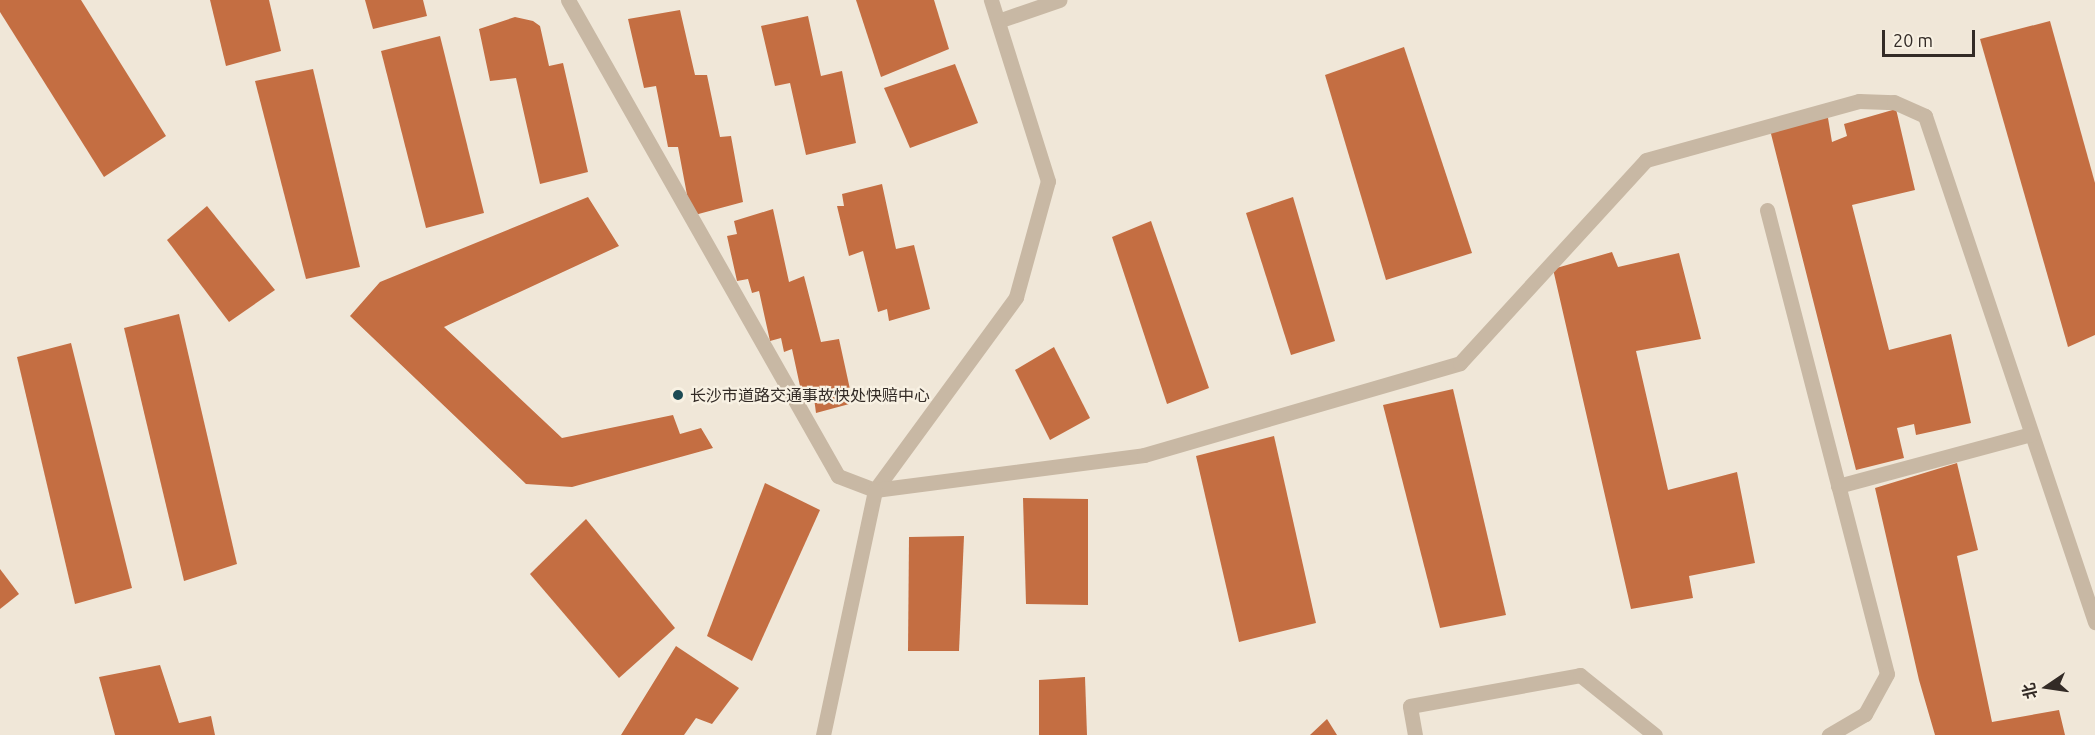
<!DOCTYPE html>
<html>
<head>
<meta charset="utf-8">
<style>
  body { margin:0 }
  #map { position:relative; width:2095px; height:735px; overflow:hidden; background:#f0e7d8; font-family:Ubuntu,"Noto Sans SC",sans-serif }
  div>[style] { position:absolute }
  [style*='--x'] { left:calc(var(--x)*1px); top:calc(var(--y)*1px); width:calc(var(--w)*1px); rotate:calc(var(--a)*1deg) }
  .building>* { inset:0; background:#c46e42 }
  .service>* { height:15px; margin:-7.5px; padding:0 7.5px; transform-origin:7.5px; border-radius:7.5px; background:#c8b8a4 }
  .minor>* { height:15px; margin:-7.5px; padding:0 7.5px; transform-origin:7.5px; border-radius:7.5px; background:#c8b8a4 }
  .tertiary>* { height:15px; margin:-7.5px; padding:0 7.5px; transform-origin:7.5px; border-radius:7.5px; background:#c8b8a4 }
  .dots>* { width:16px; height:16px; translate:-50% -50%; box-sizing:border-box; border:3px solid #f8f1e3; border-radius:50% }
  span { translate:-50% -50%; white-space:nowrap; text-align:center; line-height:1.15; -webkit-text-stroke:4.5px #f8f1e3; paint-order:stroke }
  .poi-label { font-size:16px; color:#332b26 }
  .left { translate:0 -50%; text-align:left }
  .north { position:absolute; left:2017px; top:657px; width:60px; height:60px; -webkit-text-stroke:4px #f8f1e3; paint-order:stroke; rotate:257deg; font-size:16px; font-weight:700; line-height:24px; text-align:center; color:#332b26 }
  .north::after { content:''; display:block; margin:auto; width:21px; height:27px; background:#332b26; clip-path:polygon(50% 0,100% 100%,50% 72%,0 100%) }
  .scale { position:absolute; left:1882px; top:30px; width:93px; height:27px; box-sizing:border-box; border:3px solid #332b26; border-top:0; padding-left:8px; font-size:18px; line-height:21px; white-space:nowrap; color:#332b26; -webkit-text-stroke:4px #f8f1e3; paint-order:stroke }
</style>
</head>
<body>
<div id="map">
  <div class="building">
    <div style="clip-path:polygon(0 0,81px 0,166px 136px,104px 177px,0 12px)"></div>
    <div style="clip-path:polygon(210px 0,269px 0,281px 51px,226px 66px)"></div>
    <div style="clip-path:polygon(365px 0,423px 0,427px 16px,373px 29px)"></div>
    <div style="clip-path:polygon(856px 0,934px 0,949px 49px,881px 77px)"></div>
    <div style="clip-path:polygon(680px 10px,695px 75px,707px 75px,720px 137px,731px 136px,743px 202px,691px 216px,678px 147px,668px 147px,656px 86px,644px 88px,628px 19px)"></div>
    <div style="clip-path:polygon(808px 16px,821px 76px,842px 71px,856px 143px,806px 155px,790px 83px,775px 86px,761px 26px)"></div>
    <div style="clip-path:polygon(515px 17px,533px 21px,540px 26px,549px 66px,563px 63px,588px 172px,540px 184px,516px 78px,490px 81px,479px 29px)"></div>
    <div style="clip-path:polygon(2050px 21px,2095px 183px,2095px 335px,2068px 347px,1980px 39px)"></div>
    <div style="clip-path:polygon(440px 36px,484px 213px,426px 228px,381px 51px)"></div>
    <div style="clip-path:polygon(1404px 47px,1472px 253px,1386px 280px,1325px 75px)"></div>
    <div style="clip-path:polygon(955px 64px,978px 123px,910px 148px,884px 88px)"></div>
    <div style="clip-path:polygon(313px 69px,360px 267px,306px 279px,255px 81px)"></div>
    <div style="clip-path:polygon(1826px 106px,1832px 142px,1847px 136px,1844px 124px,1896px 109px,1915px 190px,1852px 205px,1889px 350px,1951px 334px,1971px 423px,1916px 435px,1914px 424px,1897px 428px,1904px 458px,1856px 470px,1768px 122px)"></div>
    <div style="clip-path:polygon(882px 184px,896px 249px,914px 245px,930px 309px,889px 321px,887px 309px,878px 312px,863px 251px,849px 256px,837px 206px,844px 206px,842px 194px)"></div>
    <div style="clip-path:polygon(588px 197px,619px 246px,444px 327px,562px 438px,673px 415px,680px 434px,701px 428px,713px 448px,572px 487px,526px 484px,350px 316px,380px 282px)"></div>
    <div style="clip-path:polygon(1293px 197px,1335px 341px,1291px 355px,1246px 213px)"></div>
    <div style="clip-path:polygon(207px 206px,275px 290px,229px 322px,167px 240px)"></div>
    <div style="clip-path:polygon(773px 209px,789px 282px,804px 276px,821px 342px,839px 339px,853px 403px,816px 413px,814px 398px,803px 400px,792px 349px,784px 352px,781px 338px,770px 341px,759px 291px,752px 293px,748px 279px,737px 281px,727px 236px,737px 234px,734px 221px)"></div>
    <div style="clip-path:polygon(1151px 221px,1209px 388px,1167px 404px,1112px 237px)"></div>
    <div style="clip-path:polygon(1612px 252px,1618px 267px,1679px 253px,1701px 339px,1636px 351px,1668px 490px,1737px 472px,1755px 563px,1689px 576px,1693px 598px,1631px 609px,1553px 269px)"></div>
    <div style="clip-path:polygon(179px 314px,237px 564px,184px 581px,124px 328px)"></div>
    <div style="clip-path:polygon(71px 343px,132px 588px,75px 604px,17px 357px)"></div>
    <div style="clip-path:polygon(1054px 347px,1090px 418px,1050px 440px,1015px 370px)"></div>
    <div style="clip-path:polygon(1453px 389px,1506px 615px,1440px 628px,1383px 405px)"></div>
    <div style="clip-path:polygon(1274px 436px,1316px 623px,1239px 642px,1196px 456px)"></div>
    <div style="clip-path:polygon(1957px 463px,1978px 550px,1957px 556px,1992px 722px,2059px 710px,2065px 735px,1935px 735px,1919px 680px,1875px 488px)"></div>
    <div style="clip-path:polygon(765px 483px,820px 510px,752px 661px,707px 636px)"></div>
    <div style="clip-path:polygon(1023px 498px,1088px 499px,1088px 605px,1026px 604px)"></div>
    <div style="clip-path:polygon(586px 519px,675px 628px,619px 678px,530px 574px)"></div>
    <div style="clip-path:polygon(964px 536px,959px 651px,908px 651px,909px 537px)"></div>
    <div style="clip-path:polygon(0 569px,19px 594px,0 609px)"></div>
    <div style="clip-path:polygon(676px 646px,739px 688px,712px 724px,696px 718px,684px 735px,621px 735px)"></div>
    <div style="clip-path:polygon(160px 665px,179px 723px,211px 716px,215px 735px,115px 735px,99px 677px)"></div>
    <div style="clip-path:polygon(1085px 677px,1087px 735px,1039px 735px,1039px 680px)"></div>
    <div style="clip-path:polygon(1327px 719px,1337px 735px,1310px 735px)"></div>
  </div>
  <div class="service">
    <div style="--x:998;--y:21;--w:65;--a:-19"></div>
    <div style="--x:875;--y:490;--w:239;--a:-53.8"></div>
    <div style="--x:1016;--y:297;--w:120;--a:-74.6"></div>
    <div style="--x:1048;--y:181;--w:190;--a:-107.5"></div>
  </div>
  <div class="minor">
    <div style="--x:568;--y:0;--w:547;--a:60.44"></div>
    <div style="--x:838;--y:476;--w:40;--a:21"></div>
    <div style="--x:875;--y:490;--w:271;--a:-7.4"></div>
    <div style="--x:1144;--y:455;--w:329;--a:-16.2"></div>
    <div style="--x:1460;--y:363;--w:275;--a:-47.5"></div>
    <div style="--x:1646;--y:160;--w:221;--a:-15.5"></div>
    <div style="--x:1859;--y:101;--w:35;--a:2"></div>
    <div style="--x:1894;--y:102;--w:34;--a:24"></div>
    <div style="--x:1925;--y:116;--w:534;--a:71.43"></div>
    <div style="--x:1767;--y:210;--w:479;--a:75.5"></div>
    <div style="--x:1887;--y:674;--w:46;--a:118.8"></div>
    <div style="--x:1865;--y:714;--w:42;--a:149.7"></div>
    <div style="--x:1838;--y:486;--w:200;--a:-15.1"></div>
    <div style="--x:1415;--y:735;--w:29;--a:-100"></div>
    <div style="--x:1410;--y:706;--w:173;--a:-10.3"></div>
    <div style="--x:1580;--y:675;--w:96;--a:38.7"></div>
  </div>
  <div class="tertiary">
    <div style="--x:823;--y:735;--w:250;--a:-78"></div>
  </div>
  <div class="dots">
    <div style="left:678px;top:395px;background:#1c4a54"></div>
  </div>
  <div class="poi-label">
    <span class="left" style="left:690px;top:395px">长沙市道路交通事故快处快赔中心</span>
  </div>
  <div class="north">北</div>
  <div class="scale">20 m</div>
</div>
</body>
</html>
